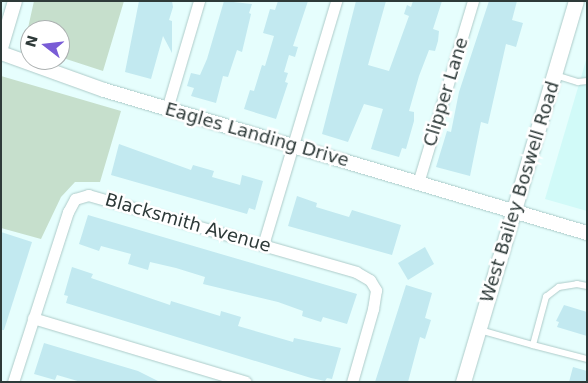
<!DOCTYPE html>
<html>
<head>
<meta charset="utf-8">
<style>
  body { margin:0 }
  #map { position:relative; width:588px; height:383px; overflow:hidden; background:#e6fefd; font-family:"DejaVu Sans",sans-serif }
  div>[style] { position:absolute }
  [style*='--x'] { left:calc(var(--x)*1px); top:calc(var(--y)*1px); width:calc(var(--w)*1px); rotate:calc(var(--a)*1deg) }
  .built>* { inset:0; background:#d1faf8 }
  .green>* { inset:0; background:#c6dfcc }
  .building>* { inset:0; background:#c2e9f0 }
  .roads { filter:drop-shadow(0 0 1px #adcbc9) drop-shadow(0 0 1px #adcbc9) }
  .service>* { height:5.5px; margin:-2.75px; padding:0 2.75px; transform-origin:2.75px; border-radius:2.75px; background:#fff }
  .minor>* { height:11px; margin:-5.5px; padding:0 5.5px; transform-origin:5.5px; border-radius:5.5px; background:#fff }
  .tertiary>* { height:14px; margin:-7px; padding:0 7px; transform-origin:7px; border-radius:7px; background:#fff }
  .secondary>* { height:15px; margin:-7.5px; padding:0 7.5px; transform-origin:7.5px; border-radius:7.5px; background:#fff }
  span { translate:-50% -50%; white-space:nowrap; text-align:center; line-height:1.15; -webkit-text-stroke:5px #fff; paint-order:stroke }
  .street-label { font-size:18px; color:#2e3a39 }
  .frame { position:absolute; inset:0; border:2px solid #2e3a39; pointer-events:none }
  .north { position:absolute; left:20px; top:20px; width:50px; height:50px; box-sizing:border-box; background:#fff; border:1px solid #abb0b0; border-radius:50%; rotate:286deg; font-size:14px; font-weight:700; line-height:20px; text-align:center; color:#2e3a39 }
  .north::after { content:''; display:block; margin:auto; width:18px; height:22px; background:#795cd6; clip-path:polygon(50% 0,100% 100%,50% 72%,0 100%) }
</style>
</head>
<body>
<div id="map">
  <div class="built">
    <div style="clip-path:polygon(587px 57px,587px 211px,545px 199px)"></div>
  </div>
  <div class="green">
    <div style="clip-path:polygon(34px 1px,124px 1px,103px 71px,60px 57px,60px 30px,30px 30px,30px 48px,24px 46px)"></div>
    <div style="clip-path:polygon(1px 76px,121px 111px,100px 182px,75px 182px,61px 197px,41px 239px,1px 228px)"></div>
  </div>
  <div class="building">
    <div style="clip-path:polygon(139px 1px,172px 1px,173px 7px,169px 20px,172px 21px,172px 53px,163px 36px,151px 79px,125px 72px)"></div>
    <div style="clip-path:polygon(224px 1px,252px 4px,249px 13px,251px 14px,242px 52px,237px 50px,228px 77px,223px 76px,216px 103px,191px 96px,194px 88px,187px 86px,191px 73px,200px 75px,207px 59px)"></div>
    <div style="clip-path:polygon(278px 1px,308px 1px,293px 46px,298px 47px,295px 57px,289px 55px,284px 72px,288px 73px,285px 82px,288px 83px,276px 119px,244px 109px,250px 90px,254px 91px,262px 65px,265px 66px,274px 36px,263px 33px,270px 9px,275px 10px)"></div>
    <div style="clip-path:polygon(356px 1px,386px 1px,368px 65px,389px 71px,409px 16px,404px 14px,407px 5px,411px 7px,413px 1px,442px 1px,433px 29px,439px 31px,438px 41px,435px 51px,429px 50px,419px 76px,409px 111px,414px 112px,414px 121px,406px 149px,402px 148px,399px 157px,371px 149px,383px 109px,364px 104px,348px 142px,322px 134px)"></div>
    <div style="clip-path:polygon(489px 1px,517px 1px,512px 20px,523px 23px,516px 47px,506px 44px,488px 124px,481px 122px,470px 176px,436px 167px,447px 131px,451px 132px,459px 92px)"></div>
    <div style="clip-path:polygon(119px 144px,191px 170px,193px 165px,214px 171px,212px 177px,240px 185px,242px 175px,263px 181px,255px 210px,249px 208px,247px 214px,111px 175px)"></div>
    <div style="clip-path:polygon(297px 196px,317px 203px,316px 207px,349px 217px,352px 210px,401px 225px,392px 255px,288px 226px)"></div>
    <div style="clip-path:polygon(88px 215px,357px 294px,347px 324px,323px 317px,321px 322px,302px 316px,303px 311px,278px 302px,203px 284px,205px 277px,176px 268px,150px 262px,148px 270px,128px 264px,131px 254px,101px 246px,99px 251px,79px 244px)"></div>
    <div style="clip-path:polygon(1px 232px,32px 242px,4px 330px,1px 330px)"></div>
    <div style="clip-path:polygon(425px 247px,434px 264px,408px 280px,398px 263px)"></div>
    <div style="clip-path:polygon(72px 267px,93px 274px,91px 278px,170px 305px,171px 301px,220px 316px,221px 311px,241px 317px,238px 326px,293px 342px,294px 338px,341px 348px,332px 379px,327px 378px,325px 381px,311px 378px,66px 303px,68px 296px,64px 295px)"></div>
    <div style="clip-path:polygon(406px 285px,432px 293px,425px 318px,431px 320px,425px 339px,420px 337px,408px 382px,375px 382px)"></div>
    <div style="clip-path:polygon(564px 305px,587px 312px,587px 336px,557px 327px,559px 322px,556px 321px)"></div>
    <div style="clip-path:polygon(44px 343px,138px 371px,160px 382px,81px 382px,57px 375px,55px 380px,34px 374px)"></div>
    <div style="clip-path:polygon(573px 367px,587px 371px,587px 382px,569px 382px)"></div>
  </div>
  <div class="roads">
    <div class="service">
      <div style="--x:555;--y:75;--w:24;--a:17"></div>
      <div style="--x:578;--y:82;--w:9;--a:-6"></div>
      <div style="--x:480;--y:330;--w:55;--a:15.8"></div>
      <div style="--x:533;--y:345;--w:50;--a:-74.8"></div>
      <div style="--x:546;--y:297;--w:16;--a:-38"></div>
      <div style="--x:559;--y:287;--w:18;--a:-9"></div>
      <div style="--x:577;--y:284;--w:10;--a:11"></div>
      <div style="--x:533;--y:345;--w:56;--a:14.5"></div>
    </div>
    <div class="minor">
      <div style="--x:167;--y:109;--w:113;--a:-73.5"></div>
      <div style="--x:418;--y:183;--w:190;--a:-73.2"></div>
      <div style="--x:263;--y:245;--w:255;--a:-73.3"></div>
      <div style="--x:33;--y:318;--w:222;--a:16.7"></div>
      <div style="--x:13;--y:382;--w:179;--a:-72.1"></div>
      <div style="--x:68;--y:212;--w:15;--a:-62"></div>
      <div style="--x:75;--y:199;--w:14;--a:-17"></div>
      <div style="--x:88;--y:195;--w:279;--a:16"></div>
      <div style="--x:356;--y:272;--w:16;--a:30"></div>
      <div style="--x:370;--y:280;--w:12;--a:59"></div>
      <div style="--x:376;--y:290;--w:19;--a:99"></div>
      <div style="--x:373;--y:309;--w:76;--a:106"></div>
    </div>
    <div class="tertiary">
      <div style="--x:1;--y:48;--w:49;--a:-73.4"></div>
      <div style="--x:1;--y:53;--w:109;--a:19.8"></div>
      <div style="--x:104;--y:90;--w:504;--a:16.49"></div>
    </div>
    <div class="secondary">
      <div style="--x:463;--y:382;--w:397;--a:-73.5"></div>
    </div>
  </div>
  <div class="street-label">
    <span style="left:446px;top:92px;rotate:-73deg">Clipper Lane</span>
    <span style="left:257px;top:135px;rotate:16deg">Eagles Landing Drive</span>
    <span style="left:520px;top:192px;rotate:-73deg">West Bailey Boswell Road</span>
    <span style="left:188px;top:223px;rotate:16deg">Blacksmith Avenue</span>
  </div>
  <div class="frame"></div>
  <div class="north">N</div>
</div>
</body>
</html>
